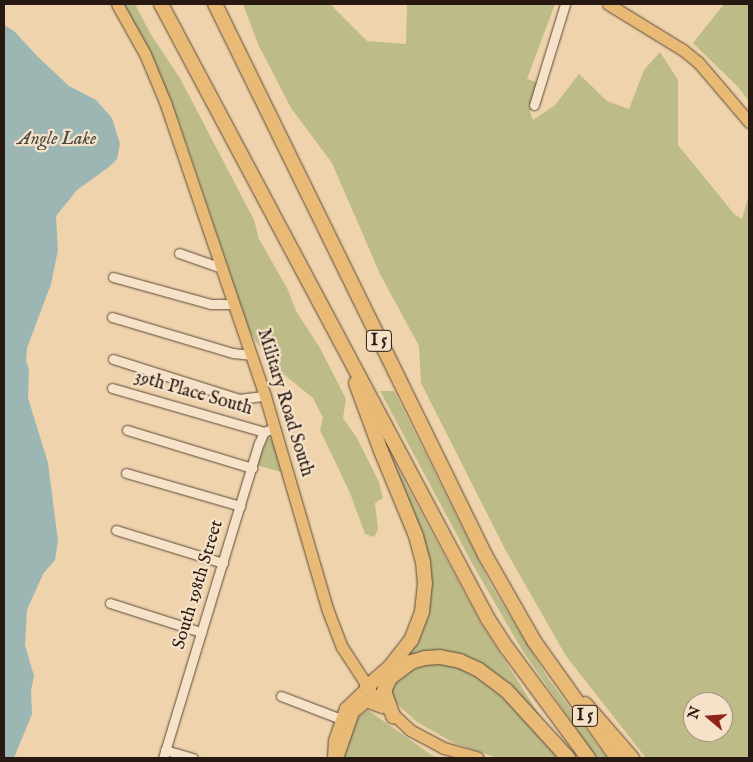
<!DOCTYPE html>
<html>
<head>
<meta charset="utf-8">
<style>
  body { margin:0 }
  #map { position:relative; width:753px; height:762px; overflow:hidden; background:#efd3ac; font-family:"IM FELL English",serif }
  div>[style] { position:absolute }
  [style*='--x'] { left:calc(var(--x)*1px); top:calc(var(--y)*1px); width:calc(var(--w)*1px); rotate:calc(var(--a)*1deg) }
  .green>* { inset:0; background:#bdbb87 }
  .water>* { inset:0; background:#9cb6b3 }
  .roads { filter:drop-shadow(0 0 1px #594838) drop-shadow(0 0 1px #594838) }
  .minor>* { height:9px; margin:-4.5px; padding:0 4.5px; transform-origin:4.5px; border-radius:4.5px; background:#f5e2c9 }
  .major>* { height:11px; margin:-5.5px; padding:0 5.5px; transform-origin:5.5px; border-radius:5.5px; background:#e8ba76 }
  .highway>* { height:14px; margin:-7px; padding:0 7px; transform-origin:7px; border-radius:7px; background:#e8ba76 }
  span { translate:-50% -50%; white-space:nowrap; text-align:center; line-height:1.15; -webkit-text-stroke:4.5px #f5e2c9; paint-order:stroke }
  .shield-label span { padding:1px 4px; background:#f5e2c9; border:1px solid; border-radius:4px; -webkit-text-stroke-width:0 }
  .shield-label { font-size:16px; color:#271911; font-weight:700 }
  .street-label { font-size:18px; color:#271911 }
  .water-label { font-size:19px; color:#4a4842; font-style:italic }
  .frame { position:absolute; inset:0; border:5px solid #271911; pointer-events:none }
  .north { position:absolute; left:683px; top:692px; width:50px; height:50px; box-sizing:border-box; background:#f5e2c9; border:1px solid #a3927f; border-radius:50%; rotate:288deg; font-size:14px; font-weight:700; line-height:20px; text-align:center; color:#271911 }
  .north::after { content:''; display:block; margin:auto; width:18px; height:22px; background:#8f2418; clip-path:polygon(50% 0,100% 100%,50% 72%,0 100%) }
</style>
</head>
<body>
<div id="map">
  <div class="green">
    <div style="clip-path:polygon(122px 4px,135px 4px,150px 33px,181px 80px,254px 220px,259px 239px,288px 290px,296px 311px,320px 348px,346px 399px,343px 418px,357px 438px,379px 482px,383px 498px,375px 503px,378px 529px,374px 537px,365px 534px,350px 493px,320px 430px,323px 418px,313px 398px,270px 363px,250px 332px,179px 122px,151px 53px)"></div>
    <div style="clip-path:polygon(evenodd,243px 4px,330px 4px,367px 41px,406px 44px,407px 4px,555px 4px,527px 79px,539px 83px,530px 112px,533px 120px,555px 105px,579px 74px,607px 101px,629px 109px,644px 70px,660px 52px,678px 80px,678px 145px,735px 215px,742px 219px,749px 195px,749px 758px,646px 758px,566px 656px,506px 551px,421px 383px,419px 346px,380px 274px,332px 163px,291px 108px,258px 44px,243px 4px,693px 702px,723px 702px,723px 732px,693px 732px,693px 702px)"></div>
    <div style="clip-path:polygon(724px 4px,749px 4px,749px 101px,738px 87px,693px 43px)"></div>
    <div style="clip-path:polygon(380px 391px,394px 391px,491px 585px,548px 678px,607px 758px,597px 758px,591px 750px,522px 650px,473px 565px)"></div>
    <div style="clip-path:polygon(268px 437px,272px 440px,281px 472px,256px 465px)"></div>
    <div style="clip-path:polygon(382px 440px,479px 620px,551px 733px,490px 672px,410px 654px,422px 631px,430px 601px,429px 563px)"></div>
    <div style="clip-path:polygon(434px 663px,458px 667px,472px 674px,497px 692px,549px 744px,557px 758px,498px 758px,454px 743px,417px 722px,398px 705px,390px 693px,392px 684px,411px 669px)"></div>
    <div style="clip-path:polygon(368px 710px,433px 756px,443px 758px,341px 758px,354px 719px)"></div>
  </div>
  <div class="water">
    <div style="clip-path:polygon(4px 25px,14px 31px,38px 57px,69px 86px,96px 100px,112px 118px,120px 144px,117px 159px,109px 167px,77px 190px,56px 216px,58px 250px,51px 284px,27px 348px,26px 361px,29px 369px,28px 398px,48px 463px,58px 541px,55px 560px,43px 574px,27px 610px,25px 645px,34px 676px,31px 691px,32px 714px,14px 758px,4px 758px)"></div>
  </div>
  <div class="roads">
    <div class="minor">
      <div style="--x:534;--y:105;--w:106;--a:-72.9"></div>
      <div style="--x:179;--y:253;--w:46;--a:19.2"></div>
      <div style="--x:113;--y:277;--w:102;--a:15.4"></div>
      <div style="--x:211;--y:304;--w:23;--a:0"></div>
      <div style="--x:112;--y:317;--w:126;--a:16.6"></div>
      <div style="--x:233;--y:353;--w:19;--a:6"></div>
      <div style="--x:113;--y:359;--w:132;--a:17.6"></div>
      <div style="--x:239;--y:399;--w:26;--a:-7"></div>
      <div style="--x:112;--y:388;--w:158;--a:16.1"></div>
      <div style="--x:127;--y:430;--w:131;--a:16.9"></div>
      <div style="--x:126;--y:473;--w:119;--a:16.1"></div>
      <div style="--x:116;--y:530;--w:112;--a:17.1"></div>
      <div style="--x:110;--y:603;--w:96;--a:17.7"></div>
      <div style="--x:281;--y:696;--w:64;--a:21"></div>
      <div style="--x:165;--y:750;--w:29;--a:16"></div>
      <div style="--x:163;--y:758;--w:329;--a:-73.1"></div>
      <div style="--x:259;--y:443;--w:12;--a:-66"></div>
      <div style="--x:264;--y:432;--w:11;--a:-22"></div>
    </div>
    <div class="major">
      <div style="--x:117;--y:4;--w:57;--a:60.8"></div>
      <div style="--x:145;--y:54;--w:52;--a:67.4"></div>
      <div style="--x:165;--y:102;--w:311;--a:71.2"></div>
      <div style="--x:265;--y:396;--w:224;--a:73.7"></div>
      <div style="--x:328;--y:611;--w:39;--a:69"></div>
      <div style="--x:342;--y:647;--w:57;--a:57.1"></div>
      <div style="--x:373;--y:695;--w:51;--a:43.4"></div>
      <div style="--x:410;--y:730;--w:38;--a:28"></div>
      <div style="--x:444;--y:748;--w:35;--a:16"></div>
      <div style="--x:608;--y:4;--w:88;--a:31.5"></div>
      <div style="--x:683;--y:50;--w:19;--a:39"></div>
      <div style="--x:698;--y:62;--w:79;--a:49.6"></div>
      <div style="--x:333;--y:757;--w:17;--a:-87"></div>
      <div style="--x:334;--y:740;--w:34;--a:-71"></div>
      <div style="--x:345;--y:708;--w:30;--a:-44"></div>
      <div style="--x:337;--y:758;--w:49;--a:-70.8"></div>
      <div style="--x:353;--y:712;--w:17;--a:-40"></div>
      <div style="--x:366;--y:701;--w:17;--a:21"></div>
    </div>
    <div class="highway">
      <div style="--x:161;--y:4;--w:697;--a:62"></div>
      <div style="--x:488;--y:619;--w:35;--a:57"></div>
      <div style="--x:507;--y:648;--w:137;--a:53.6"></div>
      <div style="--x:215;--y:4;--w:614;--a:63.89"></div>
      <div style="--x:485;--y:555;--w:99;--a:60.3"></div>
      <div style="--x:534;--y:641;--w:143;--a:54.6"></div>
      <div style="--x:356;--y:383;--w:72;--a:69.8"></div>
      <div style="--x:381;--y:451;--w:92;--a:67.6"></div>
      <div style="--x:416;--y:536;--w:27;--a:75"></div>
      <div style="--x:423;--y:562;--w:21;--a:85"></div>
      <div style="--x:425;--y:583;--w:29;--a:96"></div>
      <div style="--x:422;--y:612;--w:30;--a:111"></div>
      <div style="--x:411;--y:640;--w:33;--a:128"></div>
      <div style="--x:391;--y:666;--w:32;--a:139"></div>
      <div style="--x:390;--y:678;--w:14;--a:115"></div>
      <div style="--x:384;--y:691;--w:27;--a:70"></div>
      <div style="--x:386;--y:681;--w:31;--a:-37"></div>
      <div style="--x:411;--y:662;--w:15;--a:-16"></div>
      <div style="--x:425;--y:658;--w:15;--a:-4"></div>
      <div style="--x:440;--y:657;--w:20;--a:11"></div>
      <div style="--x:460;--y:661;--w:21;--a:25"></div>
      <div style="--x:479;--y:670;--w:34;--a:37"></div>
      <div style="--x:506;--y:690;--w:92;--a:47.6"></div>
      <div style="--x:585;--y:704;--w:72;--a:49"></div>
    </div>
  </div>
  <div class="shield-label">
    <span style="left:379px;top:341px">I 5</span>
    <span style="left:585px;top:716px">I 5</span>
  </div>
  <div class="street-label">
    <span style="left:193px;top:394px;rotate:16deg">39th Place South</span>
    <span style="left:284px;top:403px;rotate:73deg">Military Road South</span>
    <span style="left:199px;top:585px;rotate:-73deg">South 198th Street</span>
  </div>
  <div class="water-label">
    <span style="left:57px;top:140px">Angle Lake</span>
  </div>
  <div class="frame"></div>
  <div class="north">N</div>
</div>
</body>
</html>
